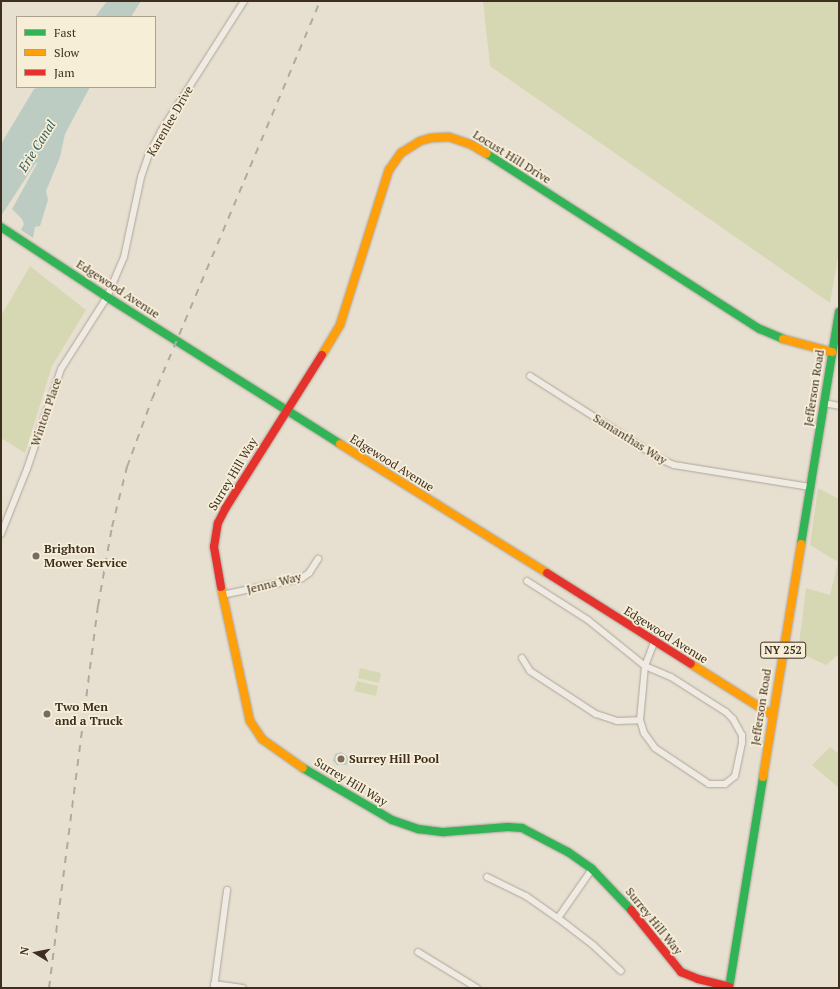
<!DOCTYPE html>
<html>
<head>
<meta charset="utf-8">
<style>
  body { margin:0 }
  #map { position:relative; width:840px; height:989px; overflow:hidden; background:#e7e0d1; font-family:"PT Serif",serif }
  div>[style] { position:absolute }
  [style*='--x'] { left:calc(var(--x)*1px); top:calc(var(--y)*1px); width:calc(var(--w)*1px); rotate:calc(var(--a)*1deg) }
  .green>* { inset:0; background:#d6d7b3 }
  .water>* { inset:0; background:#bcccc2 }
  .roads { filter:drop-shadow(0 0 1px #ada599) drop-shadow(0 0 1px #ada599) }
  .street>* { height:6px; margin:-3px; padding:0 3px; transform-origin:3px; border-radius:3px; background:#efebe3 }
  .fast>* { height:8px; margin:-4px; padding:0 4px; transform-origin:4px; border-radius:4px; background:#30b455 }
  .slow>* { height:8px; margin:-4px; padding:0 4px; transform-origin:4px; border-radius:4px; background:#ff9f0a }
  .jam>* { height:8px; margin:-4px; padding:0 4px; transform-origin:4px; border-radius:4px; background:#e5322d }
  .rail>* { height:2px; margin-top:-1px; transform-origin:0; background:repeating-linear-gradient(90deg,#afaaa2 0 7px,transparent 0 14px) }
  .dots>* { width:11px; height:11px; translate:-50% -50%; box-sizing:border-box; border:2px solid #f7eed8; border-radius:50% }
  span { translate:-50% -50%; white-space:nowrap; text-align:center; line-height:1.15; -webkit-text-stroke:3.5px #f7eed8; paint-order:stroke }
  .shield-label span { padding:1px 3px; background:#f7eed8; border:1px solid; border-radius:3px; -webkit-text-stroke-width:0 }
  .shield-label { font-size:11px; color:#3d2e20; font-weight:700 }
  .street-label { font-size:12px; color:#3d2e20 }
  .poi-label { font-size:12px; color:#3d2e20; font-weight:700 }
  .left { translate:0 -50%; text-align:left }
  .water-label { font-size:13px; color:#2f5d5a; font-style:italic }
  .frame { position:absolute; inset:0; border:2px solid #3d2e20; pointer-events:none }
  .legend { position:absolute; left:16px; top:16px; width:140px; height:72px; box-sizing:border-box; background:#f7eed8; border:1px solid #ada18e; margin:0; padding:5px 7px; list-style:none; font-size:12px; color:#3d2e20 }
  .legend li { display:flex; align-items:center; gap:8px; height:20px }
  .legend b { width:20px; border:1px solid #ada18e }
  .north { position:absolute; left:16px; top:933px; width:40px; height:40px; -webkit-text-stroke:3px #f7eed8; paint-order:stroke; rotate:280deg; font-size:11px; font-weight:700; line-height:16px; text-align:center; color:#3d2e20 }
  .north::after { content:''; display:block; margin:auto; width:14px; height:18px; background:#3d2e20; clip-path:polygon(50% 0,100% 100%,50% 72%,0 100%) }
</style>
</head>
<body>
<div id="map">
  <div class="green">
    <div style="clip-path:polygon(483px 1px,839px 1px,839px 251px,830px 303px,490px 66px)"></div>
    <div style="clip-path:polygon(30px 266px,86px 310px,52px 366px,25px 453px,1px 438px,1px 316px)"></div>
    <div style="clip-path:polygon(818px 488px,839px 499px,839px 654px,826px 665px,798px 652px,806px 588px,830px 595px,838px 562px,810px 545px)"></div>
    <div style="clip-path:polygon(360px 668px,381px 673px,379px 683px,358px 678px)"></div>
    <div style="clip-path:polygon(357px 681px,378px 686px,376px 696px,354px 691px)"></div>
    <div style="clip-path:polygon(830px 747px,839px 754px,839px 788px,812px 765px)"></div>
  </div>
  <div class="water">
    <div style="clip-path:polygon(107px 1px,141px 1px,131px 17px,95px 17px)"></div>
    <div style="clip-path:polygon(41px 87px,90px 87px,65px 134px,60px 157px,46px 191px,48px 200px,40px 226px,35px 227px,33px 238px,21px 230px,24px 224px,22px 219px,12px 209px,38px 162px,35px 164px,1px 216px,1px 144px,34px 89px)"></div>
    <div style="clip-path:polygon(341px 752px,349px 757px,347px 765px,337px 765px,333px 761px,335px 754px)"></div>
  </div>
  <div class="roads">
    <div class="street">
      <div style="--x:530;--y:376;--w:156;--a:32.5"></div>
      <div style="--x:662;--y:460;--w:13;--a:23"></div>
      <div style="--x:674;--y:465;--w:138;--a:9.2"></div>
      <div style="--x:824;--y:403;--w:15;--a:11"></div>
      <div style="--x:1;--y:534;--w:70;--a:-68.2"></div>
      <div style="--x:27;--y:469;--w:106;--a:-71.2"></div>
      <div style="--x:61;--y:369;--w:85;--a:-57.4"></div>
      <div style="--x:107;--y:297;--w:43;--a:-67"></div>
      <div style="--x:124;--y:257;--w:82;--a:-78"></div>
      <div style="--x:141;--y:177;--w:24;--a:-71"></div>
      <div style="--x:149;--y:154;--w:26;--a:-62"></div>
      <div style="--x:161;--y:131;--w:154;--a:-57.4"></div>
      <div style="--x:527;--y:581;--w:72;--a:32.6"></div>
      <div style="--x:588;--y:620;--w:73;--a:38.9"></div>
      <div style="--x:645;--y:666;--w:28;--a:23"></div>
      <div style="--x:671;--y:677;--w:65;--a:32.5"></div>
      <div style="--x:726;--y:712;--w:10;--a:45"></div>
      <div style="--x:733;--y:719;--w:18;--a:61"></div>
      <div style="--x:742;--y:735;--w:8;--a:90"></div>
      <div style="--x:742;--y:743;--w:34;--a:102"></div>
      <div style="--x:735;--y:776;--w:13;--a:141"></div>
      <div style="--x:725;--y:784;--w:16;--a:180"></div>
      <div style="--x:709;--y:784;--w:65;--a:-146.3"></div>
      <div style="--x:655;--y:748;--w:19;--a:-126"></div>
      <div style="--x:644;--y:733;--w:14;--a:-107"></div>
      <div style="--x:640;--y:720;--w:54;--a:-84.7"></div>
      <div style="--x:645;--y:666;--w:25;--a:-69"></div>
      <div style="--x:222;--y:595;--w:82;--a:-12"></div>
      <div style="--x:302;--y:578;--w:9;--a:-36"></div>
      <div style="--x:309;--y:573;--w:17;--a:-57"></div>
      <div style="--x:522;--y:658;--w:15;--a:58"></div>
      <div style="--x:530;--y:671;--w:79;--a:33.1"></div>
      <div style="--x:596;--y:714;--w:22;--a:18"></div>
      <div style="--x:617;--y:721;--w:23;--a:-2"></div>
      <div style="--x:487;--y:877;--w:43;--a:26"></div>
      <div style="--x:526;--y:896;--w:39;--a:35"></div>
      <div style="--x:558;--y:918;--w:44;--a:37.6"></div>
      <div style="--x:593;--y:945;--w:38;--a:43"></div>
      <div style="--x:558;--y:918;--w:60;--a:-55.2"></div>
      <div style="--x:418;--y:952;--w:69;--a:31.4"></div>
      <div style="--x:214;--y:984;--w:29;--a:8"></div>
      <div style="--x:214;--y:988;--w:99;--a:-82.4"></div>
    </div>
    <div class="fast">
      <div style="--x:487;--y:154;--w:324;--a:32.7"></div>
      <div style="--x:760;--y:329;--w:25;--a:23"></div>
      <div style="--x:1;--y:227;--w:127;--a:33.4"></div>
      <div style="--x:107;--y:297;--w:275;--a:32.2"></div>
      <div style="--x:801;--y:544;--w:235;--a:-80.7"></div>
      <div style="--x:303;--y:768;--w:103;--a:30.3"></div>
      <div style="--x:392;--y:820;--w:28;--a:19"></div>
      <div style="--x:418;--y:829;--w:26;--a:7"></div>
      <div style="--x:444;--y:832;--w:64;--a:-4.5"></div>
      <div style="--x:508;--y:827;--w:14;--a:4"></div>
      <div style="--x:522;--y:828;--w:52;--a:27.6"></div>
      <div style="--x:568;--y:852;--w:29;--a:35"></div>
      <div style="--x:592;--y:869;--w:57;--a:46.4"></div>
      <div style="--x:729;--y:988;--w:214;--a:-80.8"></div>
    </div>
    <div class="slow">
      <div style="--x:783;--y:339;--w:51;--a:14.9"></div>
      <div style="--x:322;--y:355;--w:35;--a:-59"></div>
      <div style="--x:340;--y:325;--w:163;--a:-72.5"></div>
      <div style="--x:389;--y:170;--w:21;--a:-55"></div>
      <div style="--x:401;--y:153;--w:22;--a:-32"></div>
      <div style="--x:420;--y:141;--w:11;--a:-15"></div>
      <div style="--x:431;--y:138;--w:18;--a:-3"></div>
      <div style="--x:449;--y:137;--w:24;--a:19"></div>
      <div style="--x:472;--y:145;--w:17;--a:31"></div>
      <div style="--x:340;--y:444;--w:244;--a:31.9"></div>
      <div style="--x:221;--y:587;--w:137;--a:77.8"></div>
      <div style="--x:250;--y:721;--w:22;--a:56"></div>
      <div style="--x:262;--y:739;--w:50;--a:35.3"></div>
      <div style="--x:691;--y:664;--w:96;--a:32.2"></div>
      <div style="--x:763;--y:777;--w:236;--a:-80.7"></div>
    </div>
    <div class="jam">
      <div style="--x:547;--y:573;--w:170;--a:32.3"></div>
      <div style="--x:221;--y:587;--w:41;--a:-99.9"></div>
      <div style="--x:214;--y:547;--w:24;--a:-81"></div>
      <div style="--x:218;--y:523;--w:16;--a:-63"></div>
      <div style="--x:225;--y:509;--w:182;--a:-57.8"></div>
      <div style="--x:631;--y:910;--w:80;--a:51.1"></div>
      <div style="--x:681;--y:972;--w:18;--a:22"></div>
      <div style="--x:698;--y:979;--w:32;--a:14"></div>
    </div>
  </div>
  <div class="rail">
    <div style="--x:49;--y:988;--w:385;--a:-82.7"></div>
    <div style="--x:98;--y:606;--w:80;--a:-80"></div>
    <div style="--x:112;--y:527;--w:62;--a:-76"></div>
    <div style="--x:127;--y:467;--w:72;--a:-69.8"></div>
    <div style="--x:152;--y:399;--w:432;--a:-67.1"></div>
  </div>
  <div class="dots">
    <div style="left:36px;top:556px;background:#786c5e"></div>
    <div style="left:47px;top:714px;background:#786c5e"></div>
    <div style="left:341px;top:759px;background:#786c5e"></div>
  </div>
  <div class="shield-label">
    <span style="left:783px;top:650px">NY 252</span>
  </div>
  <div class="street-label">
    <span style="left:170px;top:121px;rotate:-60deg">Karenlee Drive</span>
    <span style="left:512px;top:157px;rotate:32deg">Locust Hill Drive</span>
    <span style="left:118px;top:289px;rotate:33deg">Edgewood Avenue</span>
    <span style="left:814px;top:388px;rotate:-81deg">Jefferson Road</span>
    <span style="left:46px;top:412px;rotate:-71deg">Winton Place</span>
    <span style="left:630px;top:439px;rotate:32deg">Samanthas Way</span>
    <span style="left:392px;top:463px;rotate:32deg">Edgewood Avenue</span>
    <span style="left:233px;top:474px;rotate:-59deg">Surrey Hill Way</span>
    <span style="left:274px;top:583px;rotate:-14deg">Jenna Way</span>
    <span style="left:666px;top:635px;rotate:32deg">Edgewood Avenue</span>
    <span style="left:761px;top:707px;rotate:-81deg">Jefferson Road</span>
    <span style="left:351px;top:782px;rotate:31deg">Surrey Hill Way</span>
    <span style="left:654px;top:921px;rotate:51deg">Surrey Hill Way</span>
  </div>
  <div class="poi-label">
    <span class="left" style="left:44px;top:556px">Brighton<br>Mower Service</span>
    <span class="left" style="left:55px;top:714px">Two Men<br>and a Truck</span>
    <span class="left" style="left:349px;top:759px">Surrey Hill Pool</span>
  </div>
  <div class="water-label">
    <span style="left:37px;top:146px;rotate:-58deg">Erie Canal</span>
  </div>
  <div class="frame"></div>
  <ul class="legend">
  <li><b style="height:5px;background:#30b455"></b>Fast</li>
  <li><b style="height:5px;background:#ff9f0a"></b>Slow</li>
  <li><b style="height:5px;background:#e5322d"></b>Jam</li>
  </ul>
  <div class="north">N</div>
</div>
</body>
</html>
